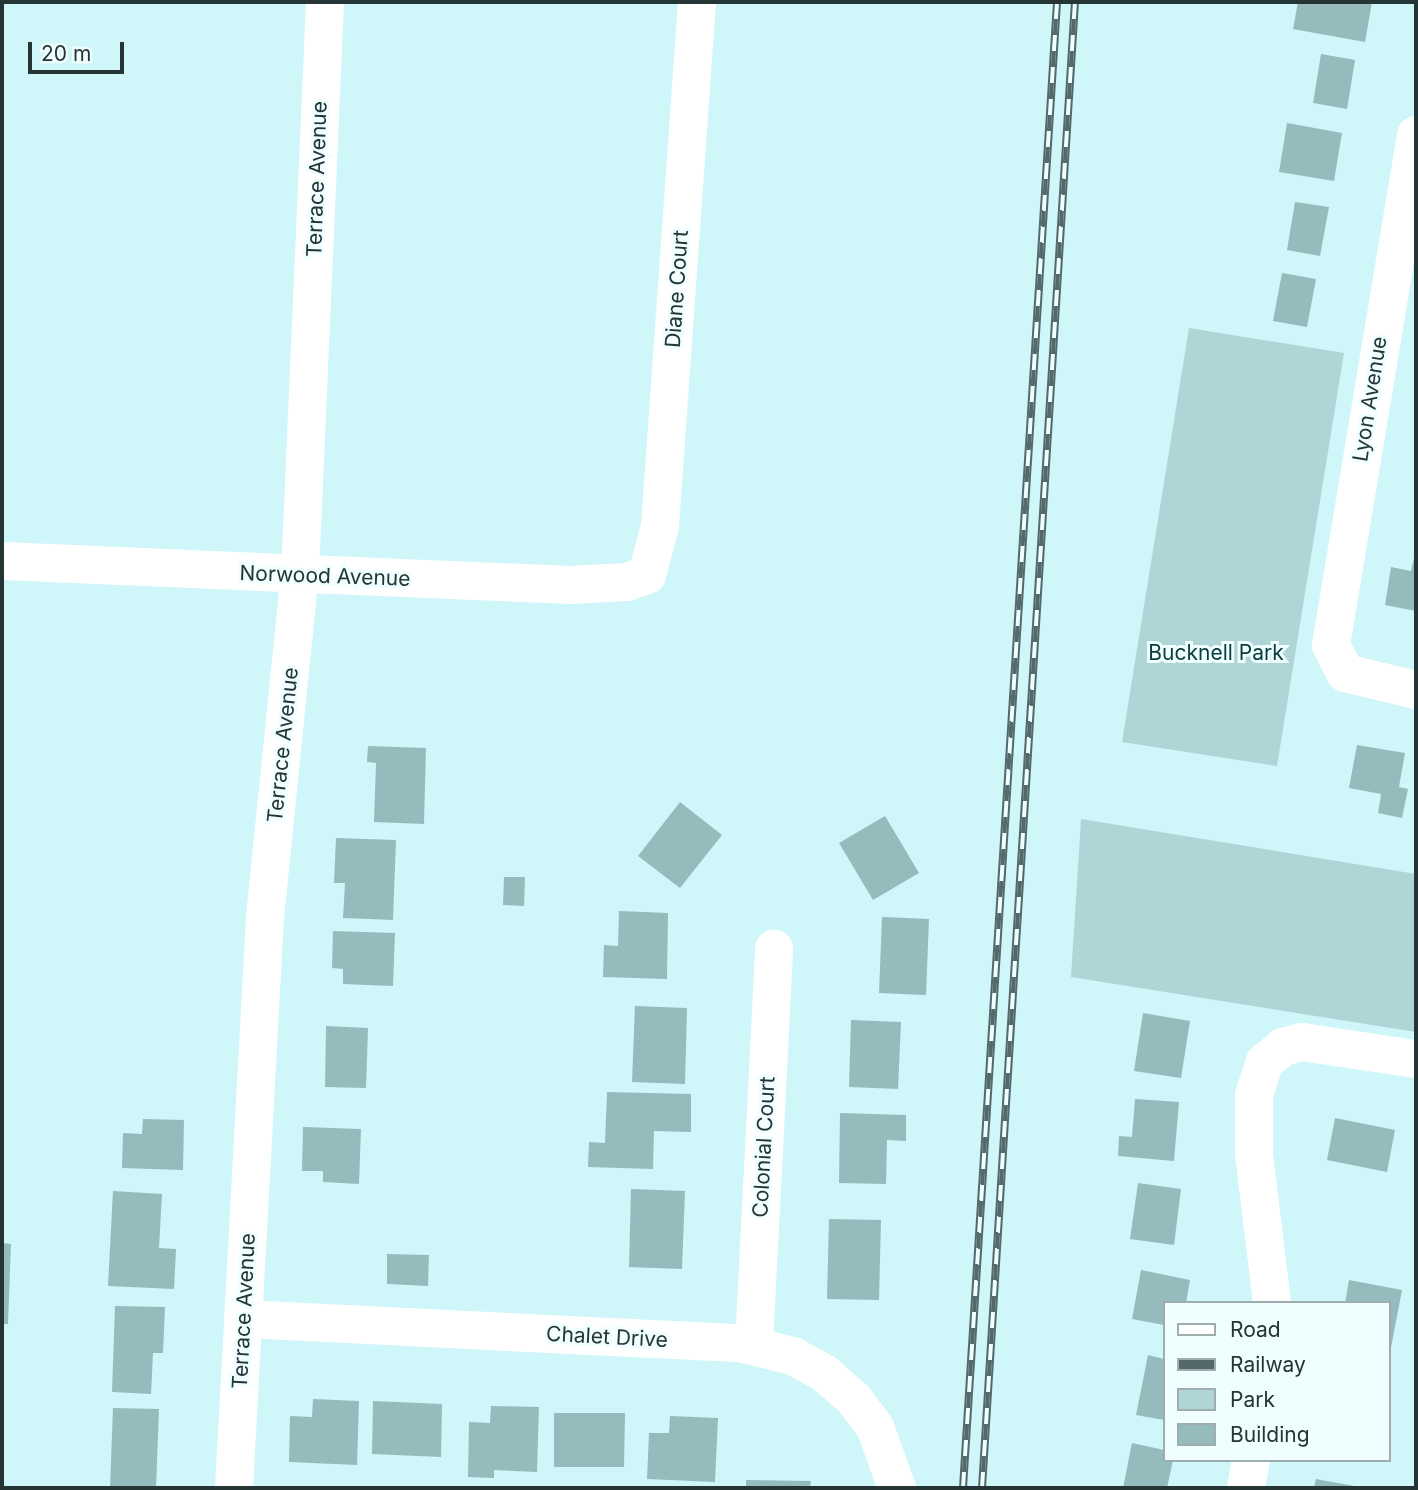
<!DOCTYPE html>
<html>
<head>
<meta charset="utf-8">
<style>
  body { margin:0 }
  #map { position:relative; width:1418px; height:1490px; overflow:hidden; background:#cff6f8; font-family:Inter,sans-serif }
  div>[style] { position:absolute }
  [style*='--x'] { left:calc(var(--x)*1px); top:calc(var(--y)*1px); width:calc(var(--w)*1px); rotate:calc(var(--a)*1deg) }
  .green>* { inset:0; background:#b0d5d7 }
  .building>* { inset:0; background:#96bbbd }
  .minor>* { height:38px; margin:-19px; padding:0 19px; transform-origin:19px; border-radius:19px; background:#fff }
  .rail>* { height:8px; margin-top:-4px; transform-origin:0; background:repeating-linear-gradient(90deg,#effeff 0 16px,#54696b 0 32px); box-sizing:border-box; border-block:2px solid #54696b }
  span { translate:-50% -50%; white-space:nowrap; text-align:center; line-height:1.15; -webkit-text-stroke:6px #effeff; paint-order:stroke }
  .street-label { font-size:21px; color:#253435 }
  .park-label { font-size:21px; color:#0c3b3d }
  .frame { position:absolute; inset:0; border:4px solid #253435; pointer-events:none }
  .legend { position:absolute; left:1163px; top:1301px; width:228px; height:161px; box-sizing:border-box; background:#effeff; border:2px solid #9eadae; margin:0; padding:9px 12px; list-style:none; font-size:21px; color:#253435 }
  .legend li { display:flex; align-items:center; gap:14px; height:35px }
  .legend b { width:35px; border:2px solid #9eadae }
  .scale { position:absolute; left:28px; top:42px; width:96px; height:32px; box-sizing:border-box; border:4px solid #253435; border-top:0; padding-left:9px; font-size:21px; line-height:24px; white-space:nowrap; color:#253435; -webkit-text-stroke:5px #effeff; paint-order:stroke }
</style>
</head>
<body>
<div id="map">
  <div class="green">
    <div style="clip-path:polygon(1189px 328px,1344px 353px,1277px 766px,1122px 742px)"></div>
    <div style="clip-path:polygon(1081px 819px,1416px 874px,1416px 1032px,1071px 977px)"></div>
  </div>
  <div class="building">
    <div style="clip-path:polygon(1298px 2px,1372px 2px,1365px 42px,1293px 29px)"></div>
    <div style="clip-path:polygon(1321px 54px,1355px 60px,1347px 109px,1313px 103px)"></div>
    <div style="clip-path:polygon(1287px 123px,1342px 133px,1334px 181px,1279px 172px)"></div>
    <div style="clip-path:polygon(1295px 202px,1329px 207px,1320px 256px,1287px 250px)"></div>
    <div style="clip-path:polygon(1282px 273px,1316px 279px,1307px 327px,1273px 321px)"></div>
    <div style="clip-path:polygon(1416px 549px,1416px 611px,1385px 605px,1391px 567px,1411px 571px)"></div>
    <div style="clip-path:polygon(1357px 745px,1405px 753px,1399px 787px,1408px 789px,1402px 818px,1378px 813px,1381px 794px,1349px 788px)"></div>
    <div style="clip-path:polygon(368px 746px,426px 748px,424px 824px,374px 822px,376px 763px,367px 762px)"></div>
    <div style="clip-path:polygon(680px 802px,722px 835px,680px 888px,638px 856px)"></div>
    <div style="clip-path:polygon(885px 816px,919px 873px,873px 900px,839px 843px)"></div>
    <div style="clip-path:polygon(336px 838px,396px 840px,393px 920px,343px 918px,345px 883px,334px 883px)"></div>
    <div style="clip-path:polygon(504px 877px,525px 877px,524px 906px,503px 905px)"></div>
    <div style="clip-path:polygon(619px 911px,668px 913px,667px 979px,603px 977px,604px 945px,618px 946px)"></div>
    <div style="clip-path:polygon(882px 917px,929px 919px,926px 995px,879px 993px)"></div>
    <div style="clip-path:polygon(333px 931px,395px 933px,393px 986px,343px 984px,343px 969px,332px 968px)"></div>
    <div style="clip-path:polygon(635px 1006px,687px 1008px,685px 1084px,632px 1082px)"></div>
    <div style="clip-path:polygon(1143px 1013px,1190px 1021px,1181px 1078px,1134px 1071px)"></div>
    <div style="clip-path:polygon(851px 1020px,901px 1022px,898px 1089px,849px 1087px)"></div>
    <div style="clip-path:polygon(326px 1026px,368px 1028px,366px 1088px,325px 1087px)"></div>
    <div style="clip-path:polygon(607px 1092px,691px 1094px,691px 1132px,654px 1131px,653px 1169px,588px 1167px,589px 1142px,605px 1143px)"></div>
    <div style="clip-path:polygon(1135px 1099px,1179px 1102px,1174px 1161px,1118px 1156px,1119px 1136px,1132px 1137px)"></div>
    <div style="clip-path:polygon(840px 1113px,906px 1115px,906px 1141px,887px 1140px,886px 1184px,839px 1183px)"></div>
    <div style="clip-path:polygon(1335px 1118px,1395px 1130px,1387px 1172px,1327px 1160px)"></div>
    <div style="clip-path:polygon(143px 1119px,184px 1120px,183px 1170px,122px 1168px,123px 1133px,142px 1134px)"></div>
    <div style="clip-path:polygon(303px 1127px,361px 1129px,359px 1184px,323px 1182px,323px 1171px,302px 1171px)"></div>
    <div style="clip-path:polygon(1138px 1183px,1181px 1189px,1174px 1245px,1130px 1239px)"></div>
    <div style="clip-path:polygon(631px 1189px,685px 1191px,682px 1269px,629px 1267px)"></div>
    <div style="clip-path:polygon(113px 1191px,162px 1194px,159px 1248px,176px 1249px,174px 1289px,108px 1286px)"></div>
    <div style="clip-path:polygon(829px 1219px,881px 1220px,879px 1300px,827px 1299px)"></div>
    <div style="clip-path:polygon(2px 1243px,11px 1244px,8px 1324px,2px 1324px)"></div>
    <div style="clip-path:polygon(387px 1254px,429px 1255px,428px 1286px,387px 1284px)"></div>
    <div style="clip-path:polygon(1141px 1270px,1190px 1280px,1186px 1303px,1164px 1303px,1164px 1325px,1132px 1319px)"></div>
    <div style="clip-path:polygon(1349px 1280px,1402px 1290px,1390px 1353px,1388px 1303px,1345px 1303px)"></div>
    <div style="clip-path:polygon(115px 1306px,165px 1307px,163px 1353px,153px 1353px,151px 1394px,112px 1392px)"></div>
    <div style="clip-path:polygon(1148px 1355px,1164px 1359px,1164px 1420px,1136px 1415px)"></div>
    <div style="clip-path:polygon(313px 1399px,359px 1401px,357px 1465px,289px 1462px,290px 1416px,312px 1417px)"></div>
    <div style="clip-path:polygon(373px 1401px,442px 1404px,441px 1457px,372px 1454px)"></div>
    <div style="clip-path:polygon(491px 1406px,539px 1407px,537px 1472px,494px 1470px,494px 1478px,468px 1477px,469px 1422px,490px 1423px)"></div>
    <div style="clip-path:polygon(113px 1408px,159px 1409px,156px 1488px,110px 1488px)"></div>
    <div style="clip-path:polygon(554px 1413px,625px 1413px,624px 1467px,554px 1467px)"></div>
    <div style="clip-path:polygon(670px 1416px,718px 1418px,715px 1482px,647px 1479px,649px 1433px,669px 1433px)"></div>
    <div style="clip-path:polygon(1132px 1443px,1164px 1450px,1164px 1460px,1173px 1460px,1167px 1488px,1123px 1488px)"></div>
    <div style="clip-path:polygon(1316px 1479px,1360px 1487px,1360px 1488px,1314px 1488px)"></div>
    <div style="clip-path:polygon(746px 1480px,811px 1481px,810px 1488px,746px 1488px)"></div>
  </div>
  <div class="minor">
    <div style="--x:1416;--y:135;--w:517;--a:99.46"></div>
    <div style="--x:1331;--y:645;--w:31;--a:63"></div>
    <div style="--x:1345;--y:673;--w:73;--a:13.5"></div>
    <div style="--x:2;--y:561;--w:570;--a:2.42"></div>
    <div style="--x:571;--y:585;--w:56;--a:-3.1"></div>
    <div style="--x:627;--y:582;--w:21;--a:-19"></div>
    <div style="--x:647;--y:575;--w:51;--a:-75.1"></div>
    <div style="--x:660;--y:526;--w:525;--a:-85.96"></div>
    <div style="--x:1272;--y:1303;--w:149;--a:-96.9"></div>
    <div style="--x:1254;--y:1155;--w:60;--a:-90"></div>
    <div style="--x:1254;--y:1095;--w:35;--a:-72"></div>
    <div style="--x:1265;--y:1062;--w:23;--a:-40"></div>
    <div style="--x:1283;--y:1047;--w:20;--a:-15"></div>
    <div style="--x:1302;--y:1042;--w:115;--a:8.5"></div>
    <div style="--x:243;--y:1319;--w:498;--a:2.8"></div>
    <div style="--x:740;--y:1343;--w:55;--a:13.8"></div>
    <div style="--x:793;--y:1356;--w:37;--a:29"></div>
    <div style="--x:825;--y:1374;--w:37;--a:41"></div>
    <div style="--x:853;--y:1398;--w:36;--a:53"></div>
    <div style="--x:875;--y:1427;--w:65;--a:70.2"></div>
    <div style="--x:754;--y:1346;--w:398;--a:-87.1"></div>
    <div style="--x:234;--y:1488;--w:572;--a:-86.89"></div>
    <div style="--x:265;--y:917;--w:344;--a:-84.2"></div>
    <div style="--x:300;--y:575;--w:574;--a:-87.5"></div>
    <div style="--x:1246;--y:1488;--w:28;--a:-80"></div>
  </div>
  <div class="rail">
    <div style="--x:963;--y:1488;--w:1489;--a:-86.38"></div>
    <div style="--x:982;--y:1488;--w:1489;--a:-86.42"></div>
  </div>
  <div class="street-label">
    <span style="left:317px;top:179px;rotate:-88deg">Terrace Avenue</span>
    <span style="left:677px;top:289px;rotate:-86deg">Diane Court</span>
    <span style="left:1370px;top:399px;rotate:-81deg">Lyon Avenue</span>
    <span style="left:325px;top:576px;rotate:2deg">Norwood Avenue</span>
    <span style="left:283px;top:745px;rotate:-84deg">Terrace Avenue</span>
    <span style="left:764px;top:1147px;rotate:-87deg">Colonial Court</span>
    <span style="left:244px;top:1311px;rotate:-87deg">Terrace Avenue</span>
    <span style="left:607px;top:1337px;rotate:3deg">Chalet Drive</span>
  </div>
  <div class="park-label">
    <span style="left:1216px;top:653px">Bucknell Park</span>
  </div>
  <div class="frame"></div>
  <ul class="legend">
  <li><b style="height:9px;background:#fff"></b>Road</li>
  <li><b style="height:9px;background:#54696b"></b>Railway</li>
  <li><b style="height:19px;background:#b0d5d7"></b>Park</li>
  <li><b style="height:19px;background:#96bbbd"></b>Building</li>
  </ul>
  <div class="scale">20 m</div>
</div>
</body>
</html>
